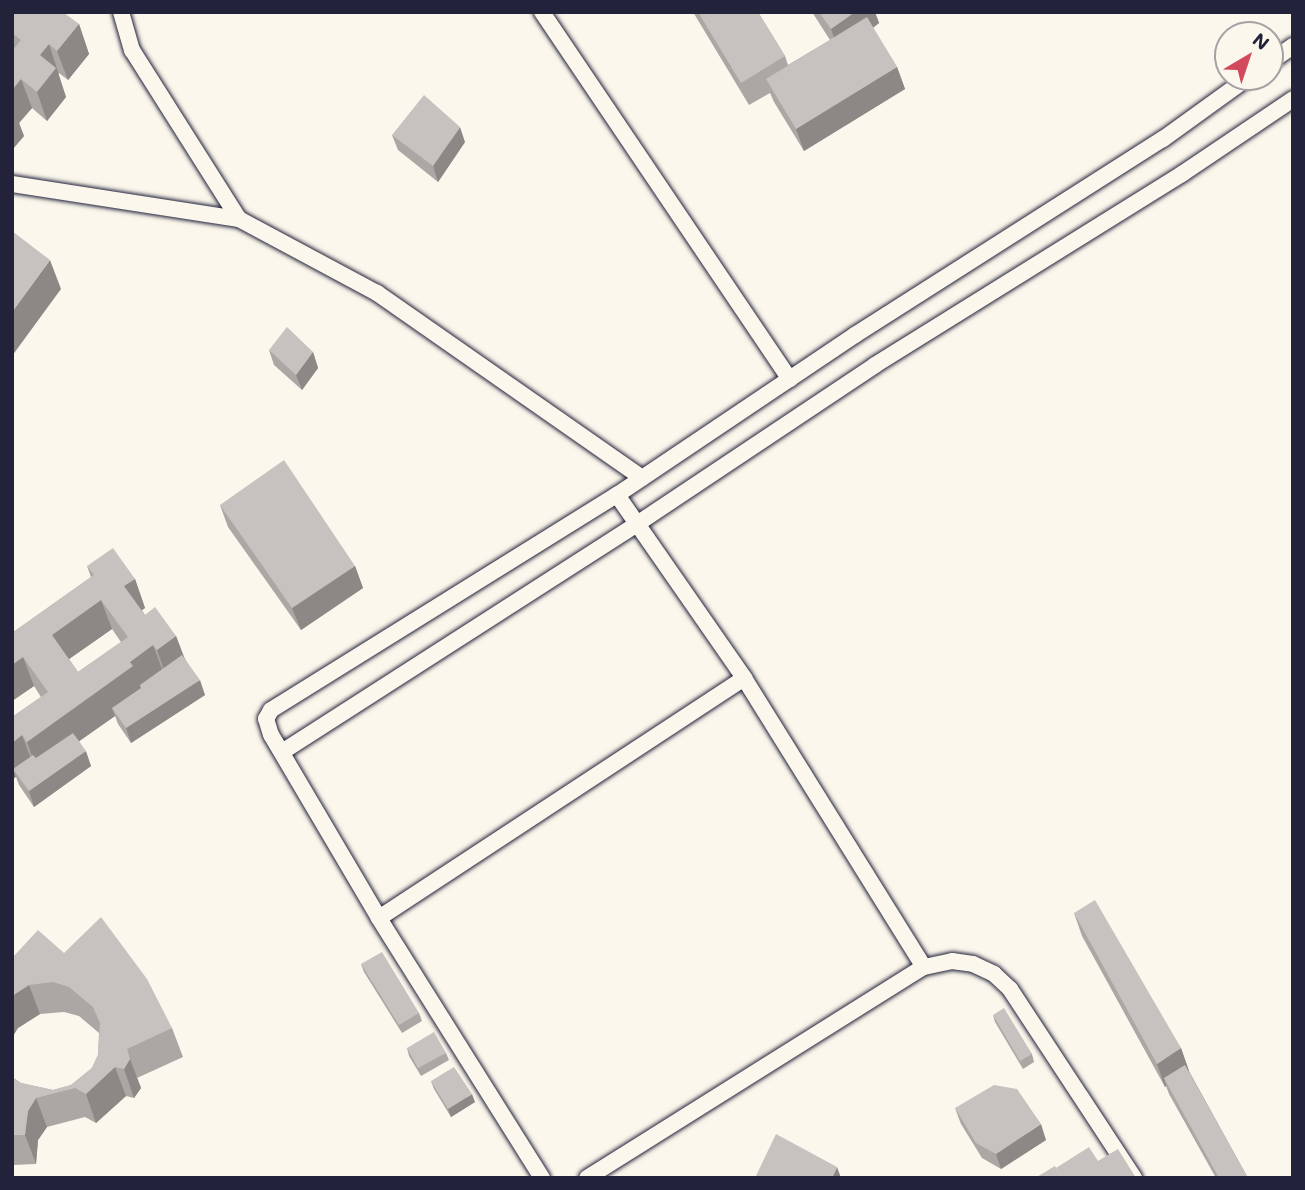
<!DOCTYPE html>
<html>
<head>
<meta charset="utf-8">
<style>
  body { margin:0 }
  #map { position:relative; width:1305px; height:1190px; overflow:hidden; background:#fbf7ec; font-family:Mali,sans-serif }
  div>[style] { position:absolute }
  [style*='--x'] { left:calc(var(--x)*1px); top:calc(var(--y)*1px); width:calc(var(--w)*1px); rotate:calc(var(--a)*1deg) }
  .roads { filter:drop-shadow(0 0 2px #22223b) drop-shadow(0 0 2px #22223b) }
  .service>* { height:16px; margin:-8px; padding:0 8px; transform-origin:8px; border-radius:8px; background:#fbf7ec }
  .wall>* { inset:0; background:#aaa7a5 }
  .shaded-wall>* { inset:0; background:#8b8886 }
  .building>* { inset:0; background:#c6c2c0 }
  span { translate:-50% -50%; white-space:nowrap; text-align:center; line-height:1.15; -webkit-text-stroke:5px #fbf7ec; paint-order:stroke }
  .frame { position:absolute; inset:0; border:14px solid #22223b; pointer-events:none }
  .north { position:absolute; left:1214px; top:21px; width:70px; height:70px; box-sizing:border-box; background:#fbf7ec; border:2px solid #a4a2a5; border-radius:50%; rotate:39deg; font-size:19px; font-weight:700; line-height:28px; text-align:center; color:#22223b }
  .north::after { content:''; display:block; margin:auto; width:24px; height:32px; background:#d1495b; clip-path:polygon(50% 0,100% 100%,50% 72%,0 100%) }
</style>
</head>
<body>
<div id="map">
  <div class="roads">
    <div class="service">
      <div style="--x:121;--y:12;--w:40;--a:74"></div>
      <div style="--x:132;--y:50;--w:200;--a:57.7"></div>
      <div style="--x:542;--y:12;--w:443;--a:56"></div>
      <div style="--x:1270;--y:62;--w:28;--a:-35"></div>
      <div style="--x:12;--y:184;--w:230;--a:8.8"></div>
      <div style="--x:239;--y:219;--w:157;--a:28.2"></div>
      <div style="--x:377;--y:293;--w:323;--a:34.9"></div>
      <div style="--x:617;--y:495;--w:223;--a:55.2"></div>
      <div style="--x:744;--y:678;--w:340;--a:58.1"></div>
      <div style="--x:282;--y:752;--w:422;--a:-32.7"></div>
      <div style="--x:637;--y:524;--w:286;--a:-33.7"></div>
      <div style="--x:875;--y:365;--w:362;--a:-31.9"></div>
      <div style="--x:1182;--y:174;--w:134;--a:-34"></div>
      <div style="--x:379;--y:918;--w:437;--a:-33.3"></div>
      <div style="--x:542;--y:1178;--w:307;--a:-122.1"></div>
      <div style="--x:379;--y:918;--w:212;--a:-120.5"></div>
      <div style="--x:271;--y:735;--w:17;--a:-107"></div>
      <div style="--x:266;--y:719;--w:10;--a:-61"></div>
      <div style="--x:271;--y:710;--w:407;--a:-31.9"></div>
      <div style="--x:617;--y:495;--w:287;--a:-33.9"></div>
      <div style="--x:855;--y:335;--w:365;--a:-32.5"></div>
      <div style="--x:1163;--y:139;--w:106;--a:-35.8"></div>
      <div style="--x:587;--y:1178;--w:398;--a:-32.1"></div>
      <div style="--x:924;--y:967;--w:29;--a:-12"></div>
      <div style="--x:952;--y:961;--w:21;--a:8"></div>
      <div style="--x:973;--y:964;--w:23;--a:25"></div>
      <div style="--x:994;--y:974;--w:22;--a:43"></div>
      <div style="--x:1010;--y:989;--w:226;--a:56.7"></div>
    </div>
  </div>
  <div class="wall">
    <div style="clip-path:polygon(12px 12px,79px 24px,89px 54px,68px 80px,59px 73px,58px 75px,66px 97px,47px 121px,32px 108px,19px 123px,24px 136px,12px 150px)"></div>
    <div style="clip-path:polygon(693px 12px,758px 12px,785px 56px,788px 65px,830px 40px,812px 12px,875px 12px,879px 23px,873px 28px,897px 67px,905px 89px,804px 151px,774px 102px,770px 93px,749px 105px)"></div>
    <div style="clip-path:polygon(392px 135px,465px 142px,438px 182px,398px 150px)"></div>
    <div style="clip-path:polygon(269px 350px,313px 352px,318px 368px,302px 390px,274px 365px)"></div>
    <div style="clip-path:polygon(220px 505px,355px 566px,363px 588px,301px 630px,228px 527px)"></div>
    <div style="clip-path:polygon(evenodd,87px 566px,135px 579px,145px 608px,142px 610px,145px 615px,176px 636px,184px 657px,205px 695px,131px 743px,118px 724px,115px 716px,79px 741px,91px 766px,34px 807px,19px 785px,16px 777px,12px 779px,12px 717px,41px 697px,34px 686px,12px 701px,12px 633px,91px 577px,87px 566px,112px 629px,121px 642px,78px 672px,69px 659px,112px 629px)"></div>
    <div style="clip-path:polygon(1074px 913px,1181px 1048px,1189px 1071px,1248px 1178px,1216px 1178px,1169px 1094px,1166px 1086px,1165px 1087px,1082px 936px)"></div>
    <div style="clip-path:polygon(64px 953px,172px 1028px,183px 1057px,137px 1078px,141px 1088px,134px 1098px,126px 1096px,96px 1123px,85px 1117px,47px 1127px,38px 1140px,36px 1164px,12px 1165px,12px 1077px,21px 1083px,53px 1090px,71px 1085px,92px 1068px,98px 1055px,99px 1033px,79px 1016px,64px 1012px,40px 1014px,18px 1028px,12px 958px)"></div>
    <div style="clip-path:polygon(361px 964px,419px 1013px,422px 1021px,402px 1033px,364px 972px)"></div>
    <div style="clip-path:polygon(993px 1015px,1032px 1054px,1034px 1062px,1023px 1069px,995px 1022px)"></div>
    <div style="clip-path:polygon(407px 1048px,446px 1053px,449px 1060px,421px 1076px,409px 1056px)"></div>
    <div style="clip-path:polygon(431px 1081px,475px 1102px,451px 1117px,434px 1089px)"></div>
    <div style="clip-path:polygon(955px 1108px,1046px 1140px,1001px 1169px,982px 1158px,961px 1124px)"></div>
  </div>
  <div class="shaded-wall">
    <div style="clip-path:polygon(855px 12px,875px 12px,879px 23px,839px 52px,831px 29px)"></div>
    <div style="clip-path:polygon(79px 24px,89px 54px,68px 80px,57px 51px)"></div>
    <div style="clip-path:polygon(49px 44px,66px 97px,47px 121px,37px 92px,40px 55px)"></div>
    <div style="clip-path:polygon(897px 67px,905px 89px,804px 151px,796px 129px)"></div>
    <div style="clip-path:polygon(21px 79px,32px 108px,19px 123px,24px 136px,12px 150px,12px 90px)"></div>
    <div style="clip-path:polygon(460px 127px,465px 142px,438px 182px,433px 166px)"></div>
    <div style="clip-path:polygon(50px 260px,61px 289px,12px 356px,12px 312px)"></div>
    <div style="clip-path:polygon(313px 352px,318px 368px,302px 390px,296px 375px)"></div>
    <div style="clip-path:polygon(355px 566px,363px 588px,301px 630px,292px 608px)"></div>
    <div style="clip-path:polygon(135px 579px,145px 608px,135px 615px,124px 586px)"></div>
    <div style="clip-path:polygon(101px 600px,112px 629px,62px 664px,52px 635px)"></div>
    <div style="clip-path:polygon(176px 636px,187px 665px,167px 679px,157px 650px)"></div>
    <div style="clip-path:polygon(153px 645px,164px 674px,140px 685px,144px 696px,112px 708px,115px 716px,37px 771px,27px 742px,130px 662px)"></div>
    <div style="clip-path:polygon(23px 657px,34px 686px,12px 701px,12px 665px)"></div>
    <div style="clip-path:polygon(200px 680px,205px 695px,131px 743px,126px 728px)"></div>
    <div style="clip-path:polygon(22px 735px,33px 764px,13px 769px,16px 777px,12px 779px,12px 743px)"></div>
    <div style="clip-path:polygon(86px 751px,91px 766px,34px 807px,29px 791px)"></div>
    <div style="clip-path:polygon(29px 985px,40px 1014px,18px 1028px,12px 1038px,12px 996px)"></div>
    <div style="clip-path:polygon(1181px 1048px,1189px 1071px,1164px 1078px,1166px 1086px,1165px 1087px,1157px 1064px)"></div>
    <div style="clip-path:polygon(130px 1059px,141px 1088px,134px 1098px,124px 1069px)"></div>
    <div style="clip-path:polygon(115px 1067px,126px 1096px,96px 1123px,86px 1094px)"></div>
    <div style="clip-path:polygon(472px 1094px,475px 1102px,451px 1117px,448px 1109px)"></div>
    <div style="clip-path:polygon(36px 1098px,47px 1127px,38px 1140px,36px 1164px,25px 1135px,28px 1111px)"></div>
    <div style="clip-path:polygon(1041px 1124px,1046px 1140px,1001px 1169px,996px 1154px)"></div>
    <div style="clip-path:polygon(837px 1167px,841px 1178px,832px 1178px)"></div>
  </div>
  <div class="building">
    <div style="clip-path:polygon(12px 12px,63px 12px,79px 24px,57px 51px,49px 44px,40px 55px,56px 68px,37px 92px,21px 79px,12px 90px,12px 51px,21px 40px,12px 33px)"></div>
    <div style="clip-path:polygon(698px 12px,758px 12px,785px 56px,741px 83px)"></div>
    <div style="clip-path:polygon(819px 12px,855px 12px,831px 29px)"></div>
    <div style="clip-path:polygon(867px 17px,897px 67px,796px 129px,766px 79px)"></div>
    <div style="clip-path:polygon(424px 95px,460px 127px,433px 166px,392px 135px)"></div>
    <div style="clip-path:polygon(12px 231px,50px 260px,12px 312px)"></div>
    <div style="clip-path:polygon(287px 327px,313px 352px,296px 375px,269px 350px)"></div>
    <div style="clip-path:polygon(284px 460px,355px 566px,292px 608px,220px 505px)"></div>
    <div style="clip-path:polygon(evenodd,113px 548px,135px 579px,124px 586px,145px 615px,155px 607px,176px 636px,157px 650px,153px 645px,130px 662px,133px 666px,27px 742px,22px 735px,12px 743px,12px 717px,48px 692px,23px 657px,12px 665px,12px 633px,94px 575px,87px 566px,113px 548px,101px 600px,128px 637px,78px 672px,52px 635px,101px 600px)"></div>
    <div style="clip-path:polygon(182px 655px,200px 680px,126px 728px,112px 708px,141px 688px,140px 685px)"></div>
    <div style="clip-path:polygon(73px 733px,86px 751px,29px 791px,13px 769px,33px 755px,36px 758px)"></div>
    <div style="clip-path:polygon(1095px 900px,1181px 1048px,1157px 1064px,1074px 913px)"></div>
    <div style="clip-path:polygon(101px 917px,147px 979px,172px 1028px,127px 1049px,130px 1059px,124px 1069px,115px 1067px,86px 1094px,75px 1088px,36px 1098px,28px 1111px,25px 1135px,12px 1135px,12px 1077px,21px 1083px,53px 1090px,71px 1085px,92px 1068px,98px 1055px,100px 1023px,93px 1007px,69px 987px,53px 982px,29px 985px,12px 996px,12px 958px,38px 930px,64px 953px)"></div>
    <div style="clip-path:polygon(382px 952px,419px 1013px,399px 1025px,361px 964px)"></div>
    <div style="clip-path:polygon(1004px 1008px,1032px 1054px,1020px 1061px,993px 1015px)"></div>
    <div style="clip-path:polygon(434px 1032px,446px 1053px,418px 1068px,407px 1048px)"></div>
    <div style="clip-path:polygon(1185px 1065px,1248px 1178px,1219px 1178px,1164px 1078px)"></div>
    <div style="clip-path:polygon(454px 1067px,472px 1094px,448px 1109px,431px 1081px)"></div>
    <div style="clip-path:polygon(994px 1085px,1017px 1089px,1041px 1124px,996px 1154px,976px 1143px,955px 1108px)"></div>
    <div style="clip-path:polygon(776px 1134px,837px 1167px,832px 1178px,755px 1178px)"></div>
    <div style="clip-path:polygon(1089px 1147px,1098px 1161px,1118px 1149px,1136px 1178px,1062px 1178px,1056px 1168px)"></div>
    <div style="clip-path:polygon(1055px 1166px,1062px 1178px,1035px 1178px)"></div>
  </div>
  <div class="frame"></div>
  <div class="north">N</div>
</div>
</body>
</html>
